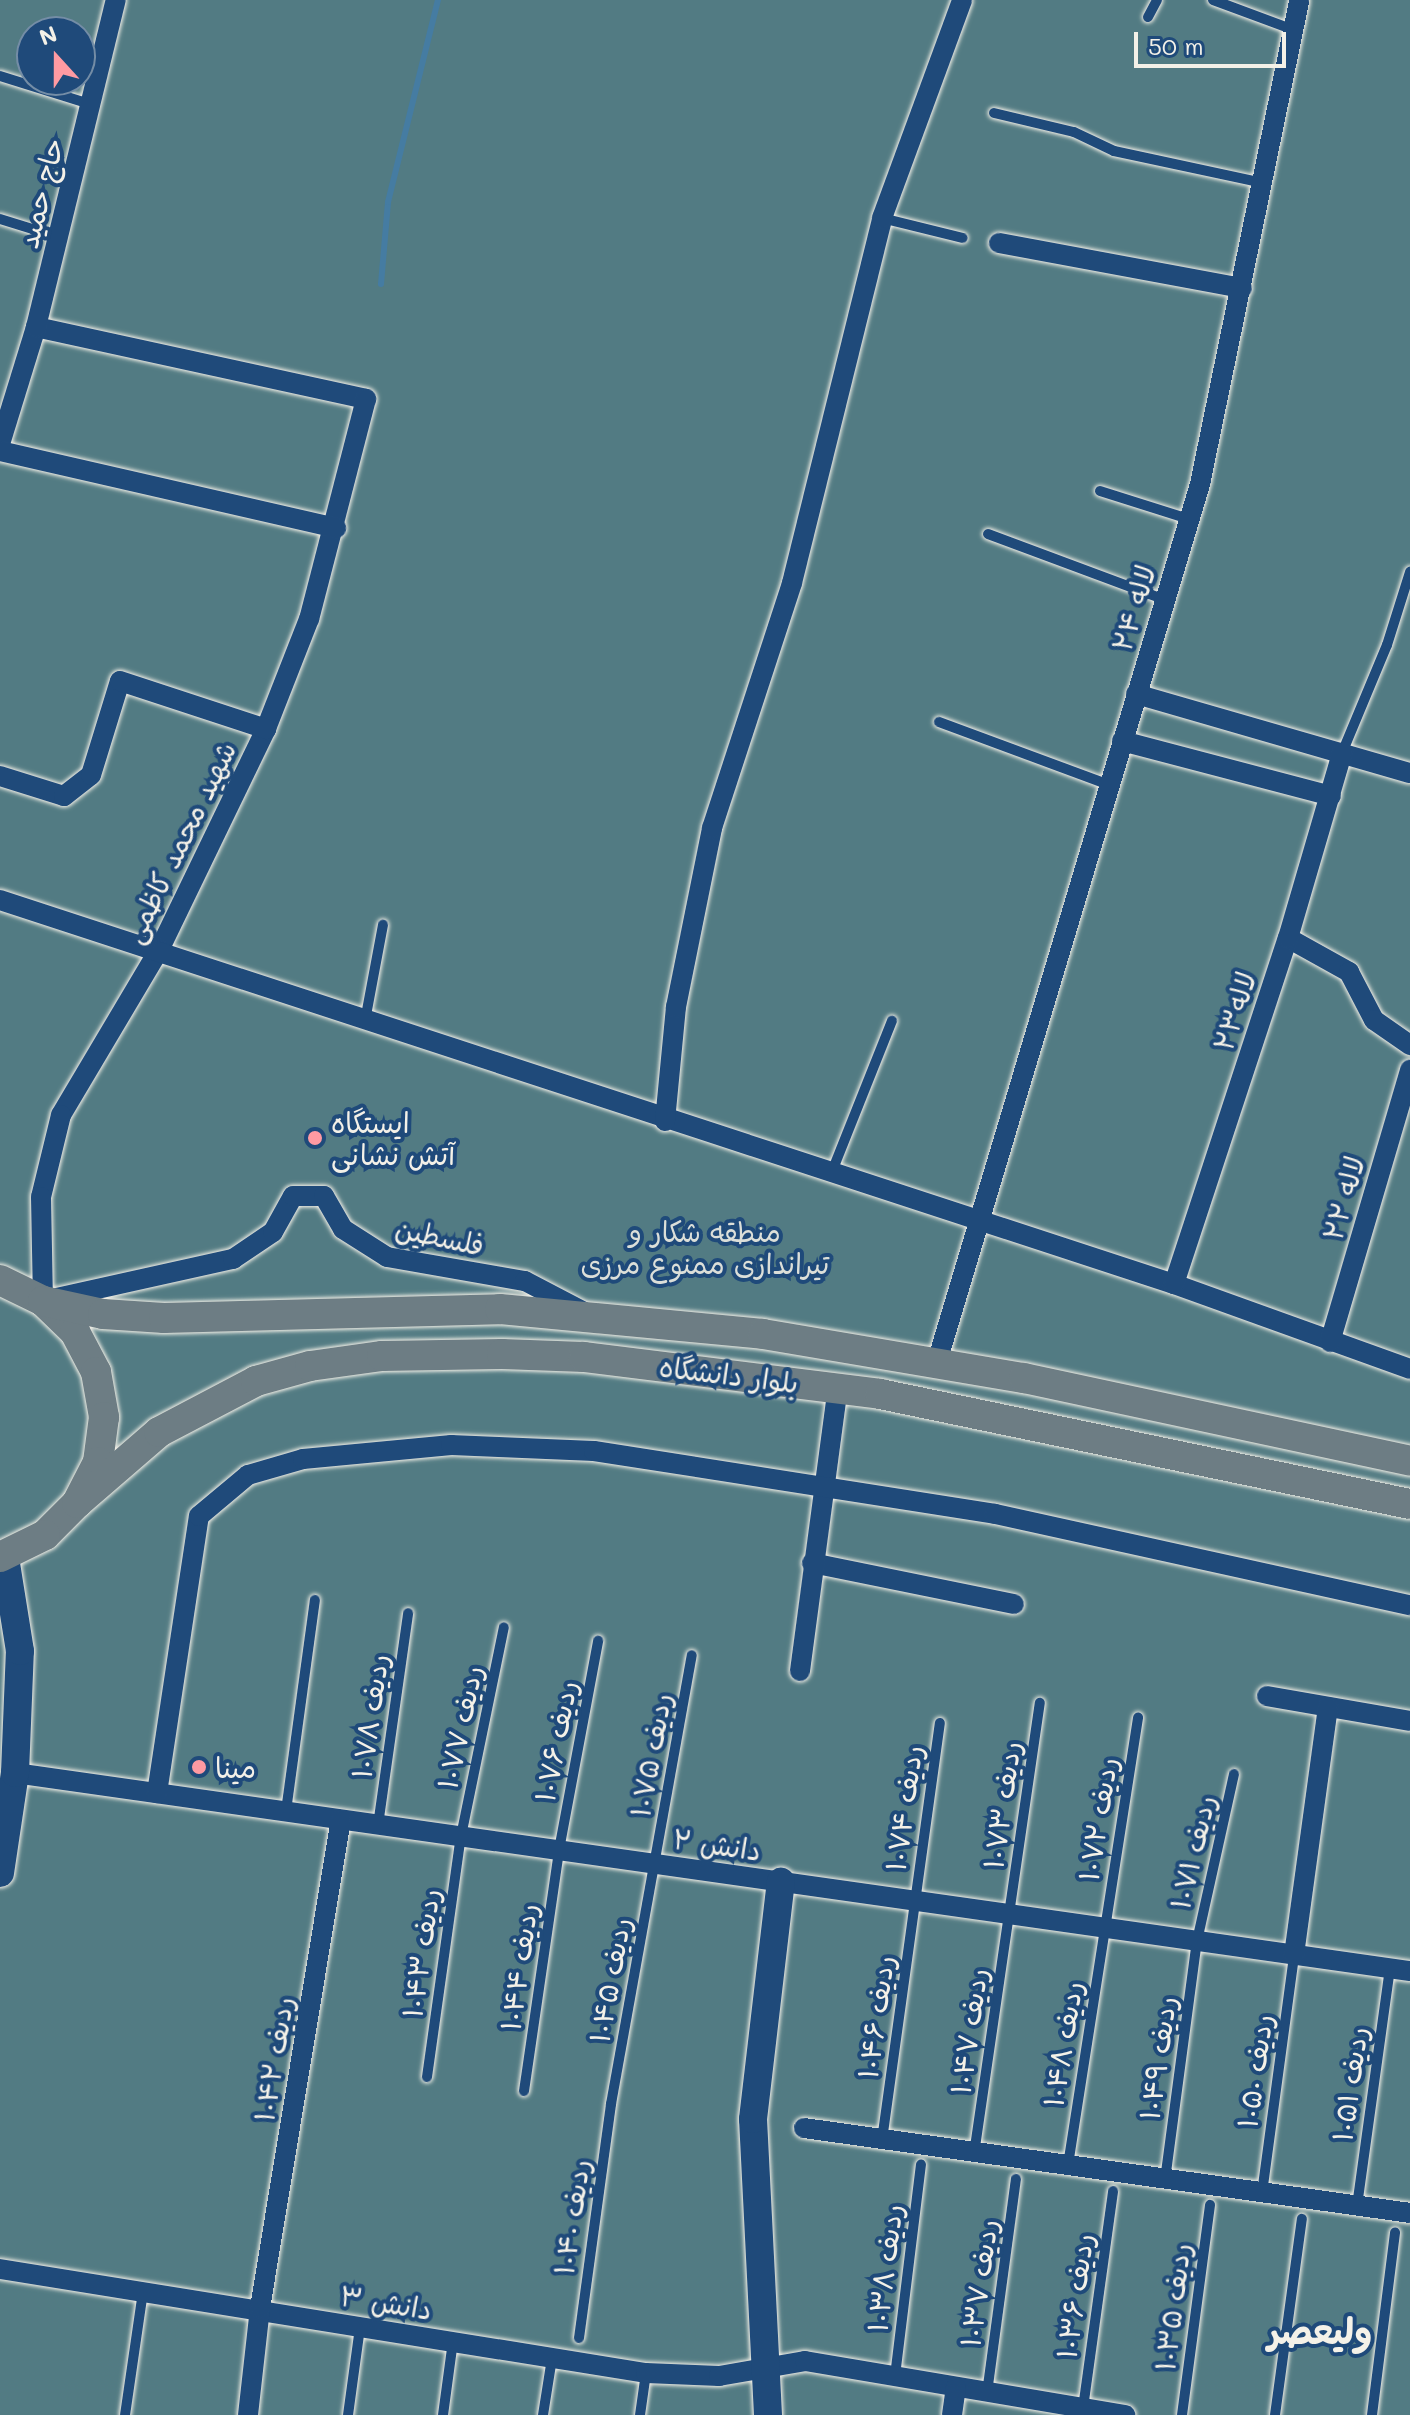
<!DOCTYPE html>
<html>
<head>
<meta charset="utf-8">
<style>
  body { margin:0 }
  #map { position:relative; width:1410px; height:2415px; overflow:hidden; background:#2d517d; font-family:Mali,"Playpen Sans Arabic",sans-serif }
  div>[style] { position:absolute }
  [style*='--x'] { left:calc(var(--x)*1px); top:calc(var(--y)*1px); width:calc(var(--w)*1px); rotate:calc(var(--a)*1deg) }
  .green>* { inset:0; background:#527b83 }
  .stream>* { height:6px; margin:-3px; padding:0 3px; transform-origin:3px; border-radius:3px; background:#457ca2 }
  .roads { filter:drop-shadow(0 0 2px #f4f1e8) drop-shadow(0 0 2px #f4f1e8) }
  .lane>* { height:10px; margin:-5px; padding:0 5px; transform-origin:5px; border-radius:5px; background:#1f4a7a }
  .street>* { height:20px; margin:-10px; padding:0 10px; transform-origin:10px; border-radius:10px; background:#1f4a7a }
  .secondary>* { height:28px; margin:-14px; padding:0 14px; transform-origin:14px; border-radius:14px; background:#1f4a7a }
  .primary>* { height:30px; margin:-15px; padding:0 15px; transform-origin:15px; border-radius:15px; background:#6d7d84 }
  .dots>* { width:22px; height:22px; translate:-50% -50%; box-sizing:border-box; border:4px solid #1f4a7a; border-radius:50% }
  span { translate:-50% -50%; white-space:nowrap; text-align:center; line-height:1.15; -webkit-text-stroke:8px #1f4a7a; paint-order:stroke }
  .street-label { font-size:28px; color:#f4f1e8 }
  .poi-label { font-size:28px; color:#f4f1e8 }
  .left { translate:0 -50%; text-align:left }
  .park-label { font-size:28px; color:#dcdfd9 }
  .district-label { font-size:36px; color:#f4f1e8; font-weight:700 }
  .north { position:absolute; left:16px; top:16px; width:80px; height:80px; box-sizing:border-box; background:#1f4a7a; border:2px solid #748da6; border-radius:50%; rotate:339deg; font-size:22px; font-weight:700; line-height:32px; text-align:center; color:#f4f1e8 }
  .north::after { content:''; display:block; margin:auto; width:28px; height:36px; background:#ff9aa2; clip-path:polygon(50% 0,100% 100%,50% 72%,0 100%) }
  .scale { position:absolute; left:1134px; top:32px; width:152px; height:36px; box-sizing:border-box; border:4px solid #f4f1e8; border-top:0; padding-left:10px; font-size:24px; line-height:28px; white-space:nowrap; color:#f4f1e8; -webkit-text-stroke:6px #1f4a7a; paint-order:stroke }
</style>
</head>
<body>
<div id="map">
  <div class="green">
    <div style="clip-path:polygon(evenodd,0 0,1410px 0,1410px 2415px,0 2415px,0 0,32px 32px,80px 32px,80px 80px,32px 80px,32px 32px)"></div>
  </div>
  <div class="stream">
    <div style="--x:381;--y:284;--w:82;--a:-85.1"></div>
    <div style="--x:388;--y:202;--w:208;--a:-76.1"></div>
  </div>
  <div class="roads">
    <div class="lane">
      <div style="--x:1213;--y:0;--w:86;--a:20.3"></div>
      <div style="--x:1148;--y:17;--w:19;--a:-62"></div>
      <div style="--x:0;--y:76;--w:94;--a:17.3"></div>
      <div style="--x:994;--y:113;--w:82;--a:13.4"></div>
      <div style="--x:1074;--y:132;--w:44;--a:25.4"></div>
      <div style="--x:1114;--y:151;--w:152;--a:12.1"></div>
      <div style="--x:882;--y:218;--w:83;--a:13.9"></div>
      <div style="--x:0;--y:219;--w:61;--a:17.2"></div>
      <div style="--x:1100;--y:491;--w:93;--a:17.5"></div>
      <div style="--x:988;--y:534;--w:189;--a:20.4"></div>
      <div style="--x:939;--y:722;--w:181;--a:20.3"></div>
      <div style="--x:1342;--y:753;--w:117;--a:-67.4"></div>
      <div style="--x:1387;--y:645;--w:77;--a:-72.5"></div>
      <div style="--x:365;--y:1021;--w:98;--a:-79.4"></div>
      <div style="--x:831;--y:1174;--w:165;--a:-68.3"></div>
      <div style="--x:286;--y:1811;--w:213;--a:-82.2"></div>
      <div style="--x:378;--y:1825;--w:214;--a:-81.9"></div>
      <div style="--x:427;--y:2077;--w:243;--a:-82"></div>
      <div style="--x:461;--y:1836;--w:213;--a:-78.4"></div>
      <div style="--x:524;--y:2091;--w:244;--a:-81.7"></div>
      <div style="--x:559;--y:1850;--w:213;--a:-79.4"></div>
      <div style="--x:882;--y:2140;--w:421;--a:-82.1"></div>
      <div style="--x:974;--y:2154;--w:456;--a:-81.7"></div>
      <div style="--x:1068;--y:2165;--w:453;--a:-81.1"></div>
      <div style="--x:1165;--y:2180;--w:241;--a:-82.4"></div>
      <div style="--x:1197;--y:1941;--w:171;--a:-77.5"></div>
      <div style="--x:1262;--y:2193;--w:240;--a:-82.3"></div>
      <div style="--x:1357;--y:2206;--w:240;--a:-82.1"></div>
      <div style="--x:579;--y:2338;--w:236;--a:-82.2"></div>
      <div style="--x:611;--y:2104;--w:456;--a:-79.8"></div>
      <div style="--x:895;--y:2376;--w:213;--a:-83"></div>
      <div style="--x:987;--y:2393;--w:216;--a:-82.3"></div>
      <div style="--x:1083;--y:2408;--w:219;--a:-82.1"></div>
      <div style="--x:125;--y:2415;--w:124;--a:-81.7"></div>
      <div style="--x:348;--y:2415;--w:89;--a:-82.2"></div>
      <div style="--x:443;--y:2415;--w:75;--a:-82.3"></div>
      <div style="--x:543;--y:2415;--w:58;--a:-81"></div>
      <div style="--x:640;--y:2415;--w:42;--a:-81.9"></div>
      <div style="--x:1182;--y:2415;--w:212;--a:-82.4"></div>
      <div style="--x:1275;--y:2415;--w:198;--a:-82.2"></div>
      <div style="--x:1372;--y:2415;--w:184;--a:-82.8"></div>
    </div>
    <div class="street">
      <div style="--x:999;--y:243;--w:247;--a:10.5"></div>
      <div style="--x:36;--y:327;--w:338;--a:12.3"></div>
      <div style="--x:366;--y:399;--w:227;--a:104.5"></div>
      <div style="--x:309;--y:619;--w:118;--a:111.4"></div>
      <div style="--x:266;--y:729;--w:246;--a:115.8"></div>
      <div style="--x:159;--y:950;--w:192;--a:120.7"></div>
      <div style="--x:61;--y:1115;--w:84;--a:103.7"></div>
      <div style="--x:41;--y:1197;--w:104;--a:88.9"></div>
      <div style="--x:43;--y:1301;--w:195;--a:-12.5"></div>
      <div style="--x:233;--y:1259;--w:48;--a:-34"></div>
      <div style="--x:273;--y:1232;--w:41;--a:-60.9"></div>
      <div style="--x:293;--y:1196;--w:31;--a:0"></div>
      <div style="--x:324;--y:1196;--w:38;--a:60"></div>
      <div style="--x:343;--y:1229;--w:52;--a:32.5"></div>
      <div style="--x:387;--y:1257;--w:140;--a:9.9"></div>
      <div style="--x:525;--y:1281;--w:67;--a:27.7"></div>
      <div style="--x:0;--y:444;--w:122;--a:-72.9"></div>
      <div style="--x:36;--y:327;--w:337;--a:-76.3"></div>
      <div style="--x:0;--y:451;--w:345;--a:12.9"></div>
      <div style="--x:1136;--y:694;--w:285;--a:16.1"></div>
      <div style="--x:1122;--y:741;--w:216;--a:14.7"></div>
      <div style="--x:0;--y:776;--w:67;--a:17.4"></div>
      <div style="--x:64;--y:796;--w:34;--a:-38"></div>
      <div style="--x:91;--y:775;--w:98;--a:-72.9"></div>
      <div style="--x:120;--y:681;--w:154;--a:18.2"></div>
      <div style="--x:0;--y:900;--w:1235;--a:18.11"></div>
      <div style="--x:1174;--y:1284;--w:251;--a:19.8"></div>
      <div style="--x:1288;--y:938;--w:70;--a:29.1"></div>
      <div style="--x:1349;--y:972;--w:54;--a:62.5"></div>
      <div style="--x:1374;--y:1020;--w:44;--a:34.8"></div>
      <div style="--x:665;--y:1121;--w:115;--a:-84.5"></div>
      <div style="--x:676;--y:1007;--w:183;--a:-78.6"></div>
      <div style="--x:712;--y:828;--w:258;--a:-71.9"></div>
      <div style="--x:792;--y:583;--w:376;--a:-76.1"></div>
      <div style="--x:882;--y:218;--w:232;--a:-69.8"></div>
      <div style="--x:1174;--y:1284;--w:364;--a:-71.8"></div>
      <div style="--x:1288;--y:938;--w:193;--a:-73.7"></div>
      <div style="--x:1330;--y:1342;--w:284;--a:-73.6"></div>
      <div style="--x:937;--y:1362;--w:917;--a:-73.32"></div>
      <div style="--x:1200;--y:484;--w:494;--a:-78.4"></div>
      <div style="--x:812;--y:1563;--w:206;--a:11.5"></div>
      <div style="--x:800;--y:1671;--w:286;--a:-82.4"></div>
      <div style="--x:1267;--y:1696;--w:145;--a:9.9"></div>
      <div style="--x:15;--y:1773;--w:1409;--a:8.08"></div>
      <div style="--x:157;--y:1793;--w:280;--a:-81.4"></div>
      <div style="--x:199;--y:1516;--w:64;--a:-39.9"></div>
      <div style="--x:248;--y:1475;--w:57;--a:-16.2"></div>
      <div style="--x:303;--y:1459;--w:149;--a:-5.4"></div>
      <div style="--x:451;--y:1445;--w:143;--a:2.4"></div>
      <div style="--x:594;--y:1451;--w:406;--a:8.9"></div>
      <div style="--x:995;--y:1514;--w:425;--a:12.4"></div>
      <div style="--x:1294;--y:1955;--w:250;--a:-82.2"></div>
      <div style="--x:804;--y:2128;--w:612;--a:7.98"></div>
      <div style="--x:0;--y:2269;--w:654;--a:9.15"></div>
      <div style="--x:646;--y:2373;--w:73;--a:2.4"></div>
      <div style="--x:719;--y:2376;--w:87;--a:-9.9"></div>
      <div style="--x:805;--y:2361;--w:325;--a:9.6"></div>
      <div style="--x:248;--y:2415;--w:108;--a:-83.6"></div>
      <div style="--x:260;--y:2308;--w:495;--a:-80.6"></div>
      <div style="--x:952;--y:2415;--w:28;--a:-82"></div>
    </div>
    <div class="secondary">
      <div style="--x:0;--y:1873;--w:101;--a:-81.5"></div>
      <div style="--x:15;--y:1773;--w:122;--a:-87.7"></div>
      <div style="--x:20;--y:1651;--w:95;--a:-99.1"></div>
      <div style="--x:768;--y:2415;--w:296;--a:-92.9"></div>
      <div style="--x:753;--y:2119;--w:239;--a:-83.3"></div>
    </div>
    <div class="primary">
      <div style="--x:0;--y:1280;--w:48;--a:26"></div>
      <div style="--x:43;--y:1301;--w:45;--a:44.1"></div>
      <div style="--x:75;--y:1332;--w:45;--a:62.3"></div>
      <div style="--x:96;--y:1372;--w:46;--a:79.9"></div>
      <div style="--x:104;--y:1417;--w:45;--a:97.6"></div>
      <div style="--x:98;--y:1462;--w:46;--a:117.1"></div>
      <div style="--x:77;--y:1503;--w:45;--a:135"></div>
      <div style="--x:45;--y:1535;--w:50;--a:153.9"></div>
      <div style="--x:43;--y:1301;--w:61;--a:12.2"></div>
      <div style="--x:103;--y:1314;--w:61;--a:3.8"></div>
      <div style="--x:164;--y:1318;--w:336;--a:-1.5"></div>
      <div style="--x:500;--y:1309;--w:264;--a:5.4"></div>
      <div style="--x:763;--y:1334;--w:265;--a:9.6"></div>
      <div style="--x:1024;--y:1378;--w:395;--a:12.1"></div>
      <div style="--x:77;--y:1503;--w:108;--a:-40.9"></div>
      <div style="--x:159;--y:1432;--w:110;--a:-27.7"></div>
      <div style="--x:256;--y:1381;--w:56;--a:-15.5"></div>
      <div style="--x:310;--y:1366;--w:73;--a:-7.9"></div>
      <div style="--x:382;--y:1356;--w:120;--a:-1"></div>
      <div style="--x:502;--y:1354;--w:82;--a:2.1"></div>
      <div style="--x:584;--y:1357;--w:298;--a:7.1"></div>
      <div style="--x:880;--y:1394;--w:541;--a:11.73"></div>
    </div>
  </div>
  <div class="dots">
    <div style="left:315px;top:1138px;background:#ff9aa2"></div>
    <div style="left:199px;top:1767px;background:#ff9aa2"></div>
  </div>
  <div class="street-label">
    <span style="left:40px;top:193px;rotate:-76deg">حاج حمید</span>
    <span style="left:1133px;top:608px;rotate:-73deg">لاله ۲۴</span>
    <span style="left:179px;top:842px;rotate:-64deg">شهید محمد کاظمی</span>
    <span style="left:1234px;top:1011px;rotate:-72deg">لاله۲۳</span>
    <span style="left:1343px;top:1198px;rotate:-74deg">لاله ۲۲</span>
    <span style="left:440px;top:1236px;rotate:12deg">فلسطین</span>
    <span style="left:729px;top:1374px;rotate:7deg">بلوار دانشگاه</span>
    <span style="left:369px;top:1716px;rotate:-82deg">ردیف ۱۰۷۸</span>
    <span style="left:459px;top:1727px;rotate:-78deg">ردیف ۱۰۷۷</span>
    <span style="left:555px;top:1741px;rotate:-79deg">ردیف ۱۰۷۶</span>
    <span style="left:650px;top:1755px;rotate:-80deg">ردیف ۱۰۷۵</span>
    <span style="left:1001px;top:1805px;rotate:-82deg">ردیف ۱۰۷۳</span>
    <span style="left:903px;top:1808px;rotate:-82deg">ردیف ۱۰۷۴</span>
    <span style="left:1097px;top:1819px;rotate:-81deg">ردیف ۱۰۷۲</span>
    <span style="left:717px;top:1844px;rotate:8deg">دانش ۲</span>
    <span style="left:1192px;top:1852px;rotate:-77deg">ردیف ۱۰۷۱</span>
    <span style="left:420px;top:1953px;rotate:-82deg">ردیف ۱۰۴۳</span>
    <span style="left:518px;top:1967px;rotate:-82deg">ردیف ۱۰۴۴</span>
    <span style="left:609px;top:1980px;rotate:-80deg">ردیف ۱۰۴۵</span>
    <span style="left:875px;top:2017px;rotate:-82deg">ردیف ۱۰۴۶</span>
    <span style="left:968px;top:2031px;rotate:-82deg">ردیف ۱۰۴۷</span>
    <span style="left:1062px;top:2044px;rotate:-81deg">ردیف ۱۰۴۸</span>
    <span style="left:1157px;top:2058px;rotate:-82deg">ردیف ۱۰۴۹</span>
    <span style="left:273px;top:2059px;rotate:-81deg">ردیف ۱۰۴۲</span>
    <span style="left:1254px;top:2071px;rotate:-82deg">ردیف ۱۰۵۰</span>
    <span style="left:1349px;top:2084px;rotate:-82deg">ردیف ۱۰۵۱</span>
    <span style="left:571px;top:2217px;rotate:-82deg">ردیف ۱۰۴۰</span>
    <span style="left:884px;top:2268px;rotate:-83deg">ردیف ۱۰۳۸</span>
    <span style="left:978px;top:2283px;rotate:-82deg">ردیف ۱۰۳۷</span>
    <span style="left:1074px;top:2296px;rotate:-82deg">ردیف ۱۰۳۶</span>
    <span style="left:386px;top:2302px;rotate:9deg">دانش ۳</span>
    <span style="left:1172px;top:2307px;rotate:-83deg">ردیف ۱۰۳۵</span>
  </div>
  <div class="poi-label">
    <span class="left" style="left:331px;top:1138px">ایستگاه<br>آتش نشانی</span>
    <span class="left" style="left:215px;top:1767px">مینا</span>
  </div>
  <div class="park-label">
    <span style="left:705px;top:1247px">منطقه شکار و<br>تیراندازی ممنوع مرزی</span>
  </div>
  <div class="district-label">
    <span style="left:1320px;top:2330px">ولیعصر</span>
  </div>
  <div class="north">N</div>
  <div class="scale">50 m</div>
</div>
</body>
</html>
